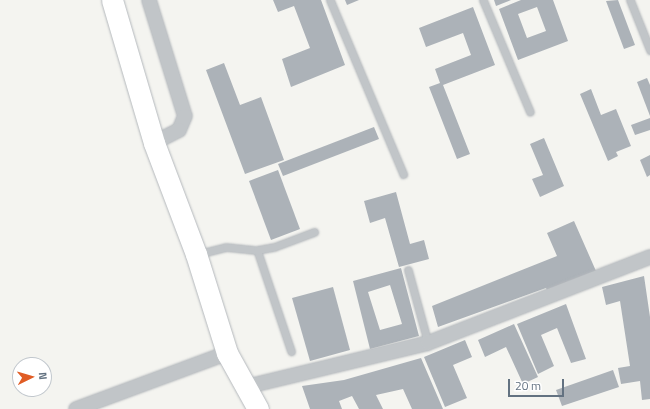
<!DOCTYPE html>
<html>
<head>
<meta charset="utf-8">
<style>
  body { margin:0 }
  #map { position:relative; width:650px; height:409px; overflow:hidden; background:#f4f4f0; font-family:"Titillium Web",sans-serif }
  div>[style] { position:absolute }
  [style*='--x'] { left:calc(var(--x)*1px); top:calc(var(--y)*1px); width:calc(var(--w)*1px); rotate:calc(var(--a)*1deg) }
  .building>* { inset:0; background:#acb2b8 }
  .roads { filter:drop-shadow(0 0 1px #b4b8bc) drop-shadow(0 0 1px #b4b8bc) }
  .service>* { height:7px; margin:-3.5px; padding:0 3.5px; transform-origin:3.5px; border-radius:3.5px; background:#c1c5c8 }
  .minor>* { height:14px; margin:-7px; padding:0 7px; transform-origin:7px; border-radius:7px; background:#c1c5c8 }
  .secondary>* { height:21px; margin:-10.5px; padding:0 10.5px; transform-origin:10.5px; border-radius:10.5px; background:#fff }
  span { translate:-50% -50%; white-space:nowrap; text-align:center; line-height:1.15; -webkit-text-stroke:4px #fff; paint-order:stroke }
  .north { position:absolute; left:12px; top:357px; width:40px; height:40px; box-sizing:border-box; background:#fff; border:1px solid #c1c7cd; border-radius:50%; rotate:85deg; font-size:11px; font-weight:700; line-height:16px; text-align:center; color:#637281 }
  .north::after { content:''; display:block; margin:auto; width:14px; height:18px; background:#e05c24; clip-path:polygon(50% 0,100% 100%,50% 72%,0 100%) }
  .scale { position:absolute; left:508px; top:379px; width:56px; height:18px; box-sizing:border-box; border:2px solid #637281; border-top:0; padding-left:5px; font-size:12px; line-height:14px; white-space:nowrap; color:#637281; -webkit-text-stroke:3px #fff; paint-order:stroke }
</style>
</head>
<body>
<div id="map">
  <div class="building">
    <div style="clip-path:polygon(273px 0,321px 0,345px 65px,291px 87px,282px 59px,310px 48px,294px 6px,278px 12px)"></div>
    <div style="clip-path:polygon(345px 0,359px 0,347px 5px)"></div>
    <div style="clip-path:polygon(494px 0,511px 0,496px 6px)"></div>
    <div style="clip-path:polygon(evenodd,521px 0,553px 0,568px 41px,518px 60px,499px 9px,521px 0,537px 7px,546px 31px,527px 38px,518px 14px,537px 7px)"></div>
    <div style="clip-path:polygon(618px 0,635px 45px,624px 49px,606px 1px)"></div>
    <div style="clip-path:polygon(473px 7px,495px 65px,443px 85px,470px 154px,457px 159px,429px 87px,440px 83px,435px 69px,471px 55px,463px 33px,426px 47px,419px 28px)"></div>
    <div style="clip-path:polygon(224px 63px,240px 105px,261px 97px,284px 160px,245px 174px,206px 70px)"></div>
    <div style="clip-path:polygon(647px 78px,650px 85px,650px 116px,637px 82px)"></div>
    <div style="clip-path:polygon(591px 89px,601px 115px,616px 109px,631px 146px,616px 152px,618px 156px,608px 161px,580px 94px)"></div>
    <div style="clip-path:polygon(650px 118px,650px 130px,635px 135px,631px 125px)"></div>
    <div style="clip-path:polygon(374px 127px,379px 139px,283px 176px,278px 164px)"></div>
    <div style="clip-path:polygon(544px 138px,564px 186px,540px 197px,532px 179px,543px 175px,530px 144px)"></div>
    <div style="clip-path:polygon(650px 155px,650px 175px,647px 177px,640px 160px)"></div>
    <div style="clip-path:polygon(278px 170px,300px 229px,271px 240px,249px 181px)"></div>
    <div style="clip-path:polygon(396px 192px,410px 244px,424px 240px,429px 259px,399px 267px,385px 218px,370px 223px,364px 201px)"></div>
    <div style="clip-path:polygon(574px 221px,596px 271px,548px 292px,546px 288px,438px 327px,432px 306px,557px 256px,547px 233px)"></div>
    <div style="clip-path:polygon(evenodd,401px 268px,419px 336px,370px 349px,353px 281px,401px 268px,390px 285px,402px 324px,380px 330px,368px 292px,390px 285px)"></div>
    <div style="clip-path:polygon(644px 276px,650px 317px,650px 399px,642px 400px,640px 381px,621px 384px,618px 368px,630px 366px,620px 301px,606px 305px,602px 287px)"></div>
    <div style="clip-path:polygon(333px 287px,350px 350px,310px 361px,292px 298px)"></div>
    <div style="clip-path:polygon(566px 304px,586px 359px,571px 363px,557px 328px,541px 335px,554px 366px,538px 374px,517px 324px)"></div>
    <div style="clip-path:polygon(514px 324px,538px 377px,523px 384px,506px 347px,485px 357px,478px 340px)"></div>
    <div style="clip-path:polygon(465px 340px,472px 357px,453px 365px,467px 398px,445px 407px,424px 357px)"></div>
    <div style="clip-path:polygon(421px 358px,443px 409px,412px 409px,403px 389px,376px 395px,383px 409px,359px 409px,352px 396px,339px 401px,342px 409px,310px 409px,302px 386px,344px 380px)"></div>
    <div style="clip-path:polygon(613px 370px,619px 387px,562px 406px,556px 390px)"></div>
  </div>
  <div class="roads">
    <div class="service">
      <div style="--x:330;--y:0;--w:189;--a:67.2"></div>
      <div style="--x:483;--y:0;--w:121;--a:67.2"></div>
      <div style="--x:630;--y:0;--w:54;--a:68.2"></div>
      <div style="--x:257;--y:250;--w:107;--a:71.4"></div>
      <div style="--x:198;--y:254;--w:29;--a:-14"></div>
      <div style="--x:226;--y:247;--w:31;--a:6"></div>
      <div style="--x:257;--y:250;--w:17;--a:-10"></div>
      <div style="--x:274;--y:247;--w:43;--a:-20.6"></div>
      <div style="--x:408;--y:270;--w:76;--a:74.7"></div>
    </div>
    <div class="minor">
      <div style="--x:149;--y:0;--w:121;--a:72.8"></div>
      <div style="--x:185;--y:116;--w:15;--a:113"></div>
      <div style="--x:179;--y:130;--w:28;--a:153"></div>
      <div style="--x:245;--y:387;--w:188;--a:-13.5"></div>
      <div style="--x:428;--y:343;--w:238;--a:-21.2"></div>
      <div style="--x:76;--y:409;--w:161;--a:-20.3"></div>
    </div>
    <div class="secondary">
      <div style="--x:112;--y:0;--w:149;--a:73.6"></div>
      <div style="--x:154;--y:143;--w:119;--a:69.3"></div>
      <div style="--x:196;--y:254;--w:104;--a:72.6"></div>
      <div style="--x:227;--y:353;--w:64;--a:61"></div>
    </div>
  </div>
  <div class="north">N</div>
  <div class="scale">20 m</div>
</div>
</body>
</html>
